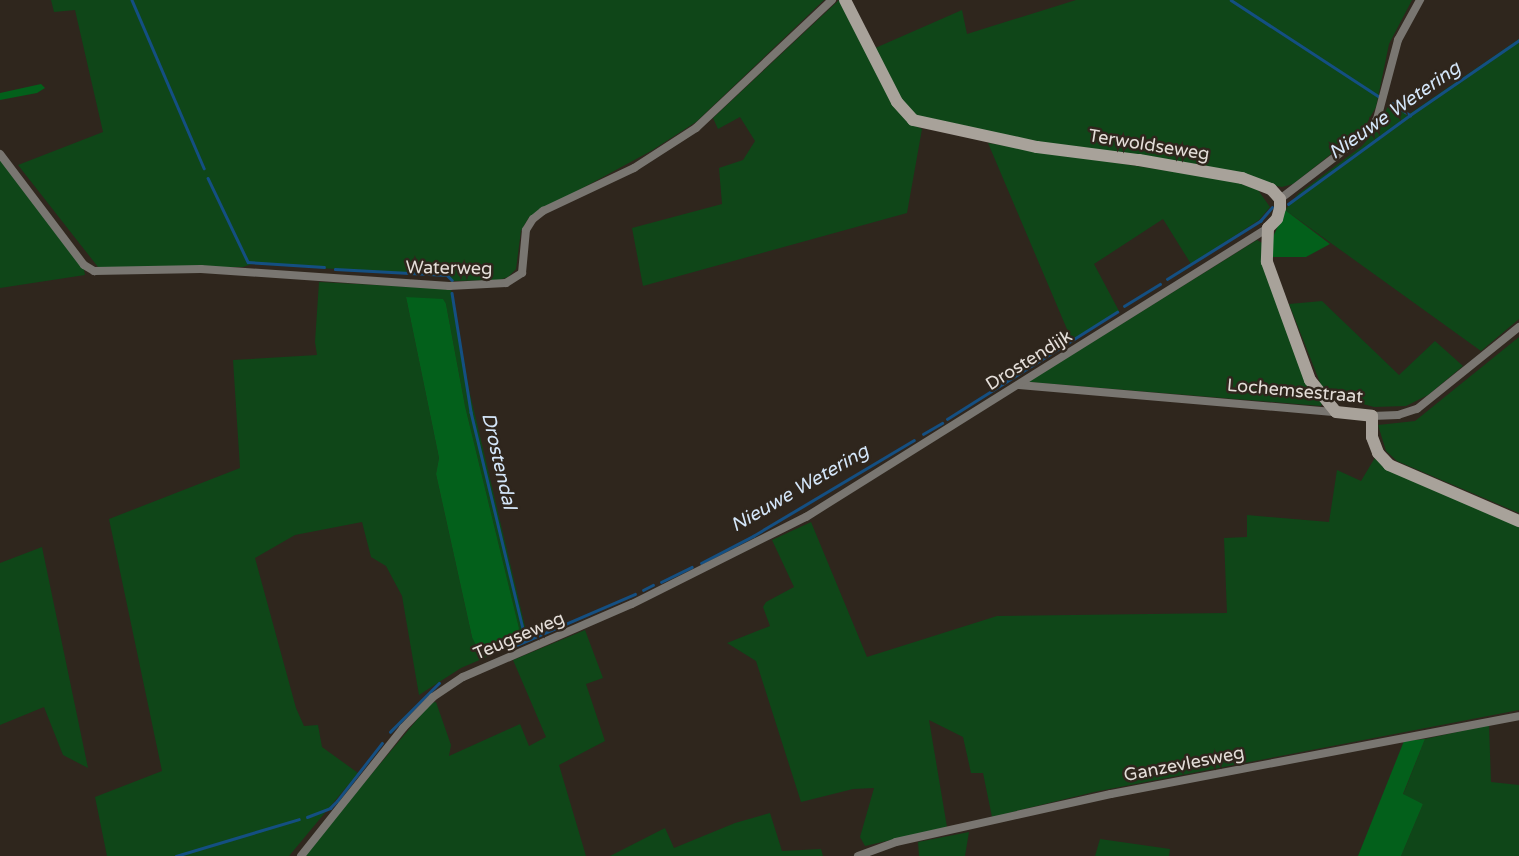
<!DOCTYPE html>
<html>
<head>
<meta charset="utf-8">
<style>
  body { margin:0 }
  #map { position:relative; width:1519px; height:856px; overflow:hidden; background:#2f261d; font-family:"Varela Round",sans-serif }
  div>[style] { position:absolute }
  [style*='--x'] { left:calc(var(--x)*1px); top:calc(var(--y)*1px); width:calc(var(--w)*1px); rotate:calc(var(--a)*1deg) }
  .green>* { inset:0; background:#0f4618 }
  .forest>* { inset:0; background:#03601b }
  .stream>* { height:2.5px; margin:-1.25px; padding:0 1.25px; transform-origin:1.25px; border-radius:1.25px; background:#144f82 }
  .street>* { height:8px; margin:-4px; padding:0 4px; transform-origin:4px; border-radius:4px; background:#797671 }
  .secondary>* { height:12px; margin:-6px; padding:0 6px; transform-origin:6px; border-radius:6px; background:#a8a29a }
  span { translate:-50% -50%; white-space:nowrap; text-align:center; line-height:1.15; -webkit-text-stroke:5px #2f261d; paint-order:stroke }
  .street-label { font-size:18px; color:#e4ded9 }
  .water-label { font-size:19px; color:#d4e6f9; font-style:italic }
</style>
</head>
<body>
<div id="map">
  <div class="green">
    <div style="clip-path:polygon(51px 0,824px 0,696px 122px,651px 151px,529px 217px,521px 231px,516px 269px,508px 277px,499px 280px,454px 281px,449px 276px,252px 264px,243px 267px,98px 267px,18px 165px,103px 132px,75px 10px,54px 12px)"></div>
    <div style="clip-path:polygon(839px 0,916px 126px,922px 129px,907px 213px,643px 286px,632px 228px,722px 204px,719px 168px,743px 160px,755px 141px,740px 117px,718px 129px,713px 118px)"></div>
    <div style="clip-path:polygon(1076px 0,1412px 0,1389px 44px,1376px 107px,1364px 128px,1293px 184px,1282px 187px,924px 120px,906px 109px,873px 49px,962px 10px,967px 34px)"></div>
    <div style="clip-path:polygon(1519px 39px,1519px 319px,1481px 351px,1285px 210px,1298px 194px,1362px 146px,1378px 127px,1390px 102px,1409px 114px)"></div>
    <div style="clip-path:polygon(988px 143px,1233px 181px,1258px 190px,1270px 207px,1259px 220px,1191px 264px,1163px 219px,1094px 264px,1119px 311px,1072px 341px)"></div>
    <div style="clip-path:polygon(0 153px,83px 264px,85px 275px,0 288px)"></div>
    <div style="clip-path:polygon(1257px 240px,1262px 243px,1323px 401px,1321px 406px,1028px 382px)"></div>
    <div style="clip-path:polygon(evenodd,319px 282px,451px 289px,470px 394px,528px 639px,461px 668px,419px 695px,402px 596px,386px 566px,371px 557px,362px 522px,295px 535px,255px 558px,296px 708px,304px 726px,318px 725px,322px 747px,358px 773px,289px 856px,107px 856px,95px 797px,162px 771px,109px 519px,240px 468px,233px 360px,317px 355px,315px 342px,319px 282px,406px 297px,446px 304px,465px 406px,519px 628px,518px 633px,472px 637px,436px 474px,439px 458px,406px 297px)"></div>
    <div style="clip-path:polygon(1322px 301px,1399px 375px,1435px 341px,1463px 366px,1428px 395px,1406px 406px,1374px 407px,1337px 397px,1321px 385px,1289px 304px)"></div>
    <div style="clip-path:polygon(1519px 337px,1519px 513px,1397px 461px,1386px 451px,1378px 425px,1415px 421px)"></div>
    <div style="clip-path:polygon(1376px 456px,1519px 525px,1519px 710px,1094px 792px,992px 817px,983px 773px,971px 773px,963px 737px,929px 720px,947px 827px,865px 846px,860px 837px,874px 788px,853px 789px,801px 802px,756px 661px,727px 643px,770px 626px,763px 607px,766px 602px,794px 587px,772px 540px,811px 522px,867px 657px,997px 616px,1227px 613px,1224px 538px,1247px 537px,1247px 515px,1329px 522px,1337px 470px,1361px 481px)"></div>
    <div style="clip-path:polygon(42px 547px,88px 768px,63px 755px,44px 707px,0 725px,0 563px)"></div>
    <div style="clip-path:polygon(585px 630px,603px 678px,586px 684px,605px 741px,559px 765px,586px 856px,303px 856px,431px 703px,436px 702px,451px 745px,449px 756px,520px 724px,529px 746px,546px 737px,513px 660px)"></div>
    <div style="clip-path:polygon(1489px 725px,1491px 782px,1519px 785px,1519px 856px,1401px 856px,1423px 804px,1403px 795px,1425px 739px)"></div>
    <div style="clip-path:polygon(770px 813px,782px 851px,821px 849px,823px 856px,610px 856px,665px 828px,674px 848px,735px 823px)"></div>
    <div style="clip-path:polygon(969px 832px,965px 856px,919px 856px,918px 842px)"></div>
    <div style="clip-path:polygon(1100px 839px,1170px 849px,1169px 856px,1095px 856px)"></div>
  </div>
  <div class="forest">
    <div style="clip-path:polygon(41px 84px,45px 88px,37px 93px,0 100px,0 93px)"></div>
    <div style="clip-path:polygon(1285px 210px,1330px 244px,1306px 257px,1272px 257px,1273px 237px)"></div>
    <div style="clip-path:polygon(406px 297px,443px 299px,446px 304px,465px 406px,519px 628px,518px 633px,484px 647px,476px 645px,472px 637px,436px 474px,439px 458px)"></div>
    <div style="clip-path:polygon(1425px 739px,1403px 794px,1423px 804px,1401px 856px,1358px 856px,1404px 741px)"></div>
  </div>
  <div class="stream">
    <div style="--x:132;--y:0;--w:183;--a:66.8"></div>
    <div style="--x:1231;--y:0;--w:178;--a:33.1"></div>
    <div style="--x:1392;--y:103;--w:22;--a:34"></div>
    <div style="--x:208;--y:178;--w:93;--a:64.5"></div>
    <div style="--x:248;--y:262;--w:76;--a:3.8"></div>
    <div style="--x:1288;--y:204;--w:151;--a:-36.1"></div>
    <div style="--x:1410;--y:115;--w:132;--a:-34.5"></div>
    <div style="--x:335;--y:269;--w:112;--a:3.1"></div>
    <div style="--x:447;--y:275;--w:7;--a:45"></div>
    <div style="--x:1167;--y:279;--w:110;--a:-31.9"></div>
    <div style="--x:1260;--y:221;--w:18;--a:-49"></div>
    <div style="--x:452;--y:293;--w:121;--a:80.9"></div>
    <div style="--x:471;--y:412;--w:227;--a:76.5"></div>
    <div style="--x:1124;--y:306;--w:42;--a:-31.4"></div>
    <div style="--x:947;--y:419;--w:201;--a:-32.2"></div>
    <div style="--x:923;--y:434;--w:22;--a:-30"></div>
    <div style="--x:701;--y:563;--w:59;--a:-27.4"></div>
    <div style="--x:753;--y:536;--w:187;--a:-30.8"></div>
    <div style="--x:661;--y:582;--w:34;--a:-26"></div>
    <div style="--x:643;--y:590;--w:11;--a:-27"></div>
    <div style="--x:510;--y:648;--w:136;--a:-23.4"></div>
    <div style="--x:390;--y:732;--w:69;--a:-45"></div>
    <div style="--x:307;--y:817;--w:25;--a:-21"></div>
    <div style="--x:330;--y:808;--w:10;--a:-45"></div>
    <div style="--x:337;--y:801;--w:73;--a:-52.2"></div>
    <div style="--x:176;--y:856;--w:128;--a:-16.7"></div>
  </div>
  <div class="street">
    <div style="--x:0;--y:154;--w:139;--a:52.9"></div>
    <div style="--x:84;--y:265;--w:12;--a:31"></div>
    <div style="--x:94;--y:271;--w:107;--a:-1.1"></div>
    <div style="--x:201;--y:269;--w:249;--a:3.9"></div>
    <div style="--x:449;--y:286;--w:57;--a:-3"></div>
    <div style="--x:506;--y:283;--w:19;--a:-32"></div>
    <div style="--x:522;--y:273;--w:43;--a:-84.7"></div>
    <div style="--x:526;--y:230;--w:13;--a:-58"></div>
    <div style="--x:533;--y:219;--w:13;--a:-39"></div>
    <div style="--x:543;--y:211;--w:101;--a:-25.3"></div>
    <div style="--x:634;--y:168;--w:74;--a:-32.8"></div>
    <div style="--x:696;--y:128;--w:187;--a:-43.3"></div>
    <div style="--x:1280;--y:199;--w:107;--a:-37.4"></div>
    <div style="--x:1365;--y:134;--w:19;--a:-51"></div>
    <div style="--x:1377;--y:119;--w:82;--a:-75.1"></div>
    <div style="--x:1398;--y:40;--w:46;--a:-61.2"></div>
    <div style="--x:1019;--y:385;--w:318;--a:4.9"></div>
    <div style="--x:1372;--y:416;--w:26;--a:-2"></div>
    <div style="--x:1398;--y:415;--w:20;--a:-18"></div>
    <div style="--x:1417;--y:409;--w:131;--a:-38.8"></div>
    <div style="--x:301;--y:856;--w:164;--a:-51.4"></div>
    <div style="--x:403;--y:728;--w:43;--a:-45.9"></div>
    <div style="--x:433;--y:697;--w:36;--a:-34"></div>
    <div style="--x:463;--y:677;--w:184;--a:-23.4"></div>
    <div style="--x:632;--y:604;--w:195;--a:-26.6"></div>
    <div style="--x:806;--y:517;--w:545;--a:-32.03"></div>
    <div style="--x:858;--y:856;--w:40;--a:-20.2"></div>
    <div style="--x:896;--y:842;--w:220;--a:-12.6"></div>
    <div style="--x:1111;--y:794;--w:415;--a:-10.8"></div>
  </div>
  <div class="secondary">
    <div style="--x:845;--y:0;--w:114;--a:63"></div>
    <div style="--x:897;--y:102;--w:24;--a:48"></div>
    <div style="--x:913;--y:120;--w:127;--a:12.3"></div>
    <div style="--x:1037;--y:147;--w:103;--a:7.3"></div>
    <div style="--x:1139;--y:160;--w:105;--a:9.9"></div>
    <div style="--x:1242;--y:178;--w:31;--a:21"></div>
    <div style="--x:1271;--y:189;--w:13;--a:48"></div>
    <div style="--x:1280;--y:199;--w:9;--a:90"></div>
    <div style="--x:1280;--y:208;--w:11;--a:105"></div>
    <div style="--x:1277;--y:219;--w:13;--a:135"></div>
    <div style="--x:1268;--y:228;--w:34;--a:92"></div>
    <div style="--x:1267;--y:262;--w:126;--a:70"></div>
    <div style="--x:1310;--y:380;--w:41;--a:50.9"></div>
    <div style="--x:1336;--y:412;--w:36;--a:6"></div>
    <div style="--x:1372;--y:416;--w:21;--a:90"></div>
    <div style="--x:1372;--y:437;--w:17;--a:69"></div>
    <div style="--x:1378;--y:453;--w:16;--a:47"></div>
    <div style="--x:1389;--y:465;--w:142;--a:23.3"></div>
  </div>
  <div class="street-label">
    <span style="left:1149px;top:145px;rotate:9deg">Terwoldseweg</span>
    <span style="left:449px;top:268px;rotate:1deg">Waterweg</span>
    <span style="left:1029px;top:360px;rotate:-32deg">Drostendijk</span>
    <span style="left:1295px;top:391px;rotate:5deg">Lochemsestraat</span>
    <span style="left:519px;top:636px;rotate:-23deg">Teugseweg</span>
    <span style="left:1184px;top:764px;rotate:-11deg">Ganzevlesweg</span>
  </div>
  <div class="water-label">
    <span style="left:1395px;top:111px;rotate:-35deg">Nieuwe Wetering</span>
    <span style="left:498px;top:461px;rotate:77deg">Drostendal</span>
    <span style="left:800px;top:489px;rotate:-30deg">Nieuwe Wetering</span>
  </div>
</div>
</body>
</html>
